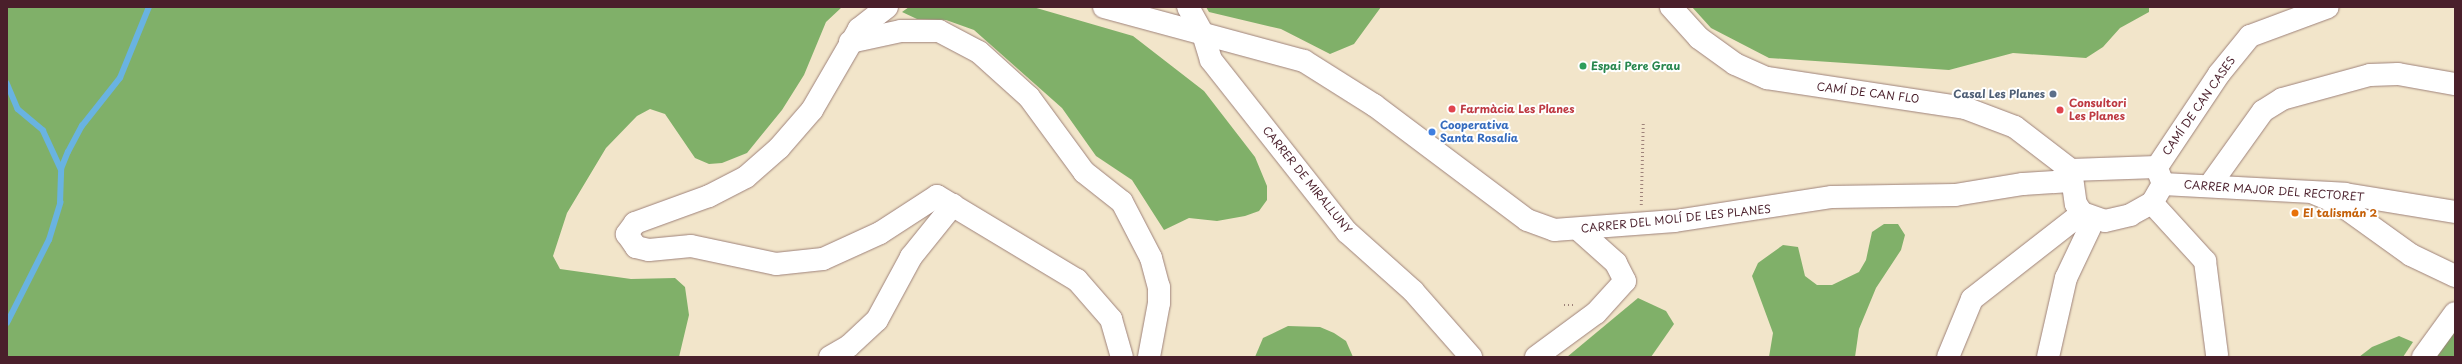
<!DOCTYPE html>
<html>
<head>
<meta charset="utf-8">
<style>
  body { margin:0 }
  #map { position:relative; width:2462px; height:364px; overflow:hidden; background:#f2e5ca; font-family:"Playpen Sans",sans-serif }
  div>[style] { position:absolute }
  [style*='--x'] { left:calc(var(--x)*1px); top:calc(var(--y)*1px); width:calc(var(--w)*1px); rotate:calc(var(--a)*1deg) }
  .forest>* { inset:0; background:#80b069 }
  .stream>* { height:5.5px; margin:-2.75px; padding:0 2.75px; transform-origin:2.75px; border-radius:2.75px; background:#69b3e1 }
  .path>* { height:2.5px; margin-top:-1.25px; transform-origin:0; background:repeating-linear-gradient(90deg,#9e827a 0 1px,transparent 0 4px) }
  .roads { filter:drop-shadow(0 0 1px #9e827a) drop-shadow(0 0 1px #9e827a) }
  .street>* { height:22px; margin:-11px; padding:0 11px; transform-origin:11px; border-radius:11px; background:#fff }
  .secondary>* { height:22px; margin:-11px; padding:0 11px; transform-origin:11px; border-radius:11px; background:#fff }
  .dots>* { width:11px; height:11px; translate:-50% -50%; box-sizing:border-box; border:2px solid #fff; border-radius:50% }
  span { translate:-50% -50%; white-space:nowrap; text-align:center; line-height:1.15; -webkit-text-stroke:4px #fff; paint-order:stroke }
  .leisure-label { font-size:11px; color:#27864d; font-weight:700 }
  .left { translate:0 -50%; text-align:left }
  .street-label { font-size:11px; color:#4a1f2b }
  .service-label { font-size:11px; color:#4e5e75; font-weight:700 }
  .right { translate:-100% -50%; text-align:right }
  .health-label { font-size:11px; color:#be3a42; font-weight:700 }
  .shop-label { font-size:11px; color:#366cbe; font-weight:700 }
  .food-label { font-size:11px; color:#c56008; font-weight:700 }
  .frame { position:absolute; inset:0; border:8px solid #4a1f2b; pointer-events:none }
</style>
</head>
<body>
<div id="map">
  <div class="forest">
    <div style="clip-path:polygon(7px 7px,842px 7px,826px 22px,804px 75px,782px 110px,747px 153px,722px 163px,709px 164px,695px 158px,665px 114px,650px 109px,637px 116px,606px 148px,567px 213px,553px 256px,560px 269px,631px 279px,675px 278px,685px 287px,689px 315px,679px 357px,7px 357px)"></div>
    <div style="clip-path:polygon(909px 7px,1033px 7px,1133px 36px,1204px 91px,1255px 157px,1267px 186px,1267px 200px,1259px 211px,1245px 216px,1217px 221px,1189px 218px,1164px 230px,1132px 180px,1096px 156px,1062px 108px,974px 30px,946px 20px,917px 19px,902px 12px)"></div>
    <div style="clip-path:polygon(1206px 7px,1381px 7px,1354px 44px,1330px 54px,1281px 29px,1209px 12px)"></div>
    <div style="clip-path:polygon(1692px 7px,2149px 7px,2149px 12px,2120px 28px,2103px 47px,2086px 58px,2013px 53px,1949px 70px,1769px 58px,1711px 28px)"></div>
    <div style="clip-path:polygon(1884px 224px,1898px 224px,1905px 235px,1901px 250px,1876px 288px,1859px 329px,1855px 357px,1769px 357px,1773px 333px,1752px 276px,1758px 263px,1783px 245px,1798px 247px,1805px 276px,1817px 285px,1832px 285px,1859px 272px,1866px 260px,1872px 232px)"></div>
    <div style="clip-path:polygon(1638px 298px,1666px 311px,1674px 324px,1651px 357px,1567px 357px)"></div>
    <div style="clip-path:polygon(1288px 326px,1320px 327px,1334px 333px,1346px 341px,1353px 357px,1255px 357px,1263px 338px)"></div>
    <div style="clip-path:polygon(2455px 326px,2455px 357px,2430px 357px)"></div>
    <div style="clip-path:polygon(2399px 336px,2413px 342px,2403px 357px,2359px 357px,2372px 347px)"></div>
  </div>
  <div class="stream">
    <div style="--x:7;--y:83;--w:28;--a:67"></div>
    <div style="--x:18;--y:109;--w:33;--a:40"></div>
    <div style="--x:43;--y:130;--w:43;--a:65.2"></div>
    <div style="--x:7;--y:323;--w:93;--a:-63.2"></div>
    <div style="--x:49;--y:240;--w:39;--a:-73"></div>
    <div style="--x:60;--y:203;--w:34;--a:-88"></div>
    <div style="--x:61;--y:169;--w:18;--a:-68"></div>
    <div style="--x:68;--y:152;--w:30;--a:-62"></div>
    <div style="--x:82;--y:126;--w:61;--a:-51.6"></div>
    <div style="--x:120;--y:78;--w:77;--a:-67.8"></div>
  </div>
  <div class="path">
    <div style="--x:1641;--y:205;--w:82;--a:-88.6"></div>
    <div style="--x:1564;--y:305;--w:9;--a:0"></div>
  </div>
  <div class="roads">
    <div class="street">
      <div style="--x:1188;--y:7;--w:31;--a:61"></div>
      <div style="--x:1203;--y:34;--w:27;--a:73"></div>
      <div style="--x:1211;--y:60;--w:219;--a:51.7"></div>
      <div style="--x:1347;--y:232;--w:89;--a:41.8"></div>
      <div style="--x:1413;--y:291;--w:88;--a:48.7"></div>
      <div style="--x:850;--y:42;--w:52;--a:-12.2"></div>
      <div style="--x:901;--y:31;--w:38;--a:0"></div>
      <div style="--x:939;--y:31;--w:45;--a:27.7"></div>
      <div style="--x:979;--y:52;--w:67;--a:42"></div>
      <div style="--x:1029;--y:97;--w:93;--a:53.7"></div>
      <div style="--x:1084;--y:172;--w:48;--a:38.3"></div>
      <div style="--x:1122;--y:202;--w:63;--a:62.6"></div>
      <div style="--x:1151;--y:258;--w:30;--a:75"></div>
      <div style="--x:1159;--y:287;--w:16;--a:90"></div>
      <div style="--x:1159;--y:303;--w:55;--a:100.5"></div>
      <div style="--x:2210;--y:185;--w:91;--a:-54.4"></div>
      <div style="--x:2263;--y:111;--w:22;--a:-32"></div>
      <div style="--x:2282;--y:99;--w:91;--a:-15.3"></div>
      <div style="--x:2370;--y:75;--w:28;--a:-2"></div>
      <div style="--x:2398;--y:74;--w:58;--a:10"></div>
      <div style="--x:2314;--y:193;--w:28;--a:23"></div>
      <div style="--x:2340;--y:204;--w:87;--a:35.7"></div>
      <div style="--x:2411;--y:255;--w:49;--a:25.5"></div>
      <div style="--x:2152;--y:203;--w:79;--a:47.6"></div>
      <div style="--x:2205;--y:261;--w:95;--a:82.7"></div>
      <div style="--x:830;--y:357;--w:22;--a:-30"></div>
      <div style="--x:849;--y:346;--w:38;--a:-43"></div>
      <div style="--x:877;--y:320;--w:72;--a:-61.6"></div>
      <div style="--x:911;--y:257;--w:67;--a:-51.1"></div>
      <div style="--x:1536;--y:357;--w:74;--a:-36.3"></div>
      <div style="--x:1596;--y:313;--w:43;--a:-47.8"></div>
      <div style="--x:1625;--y:281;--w:20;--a:-117"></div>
      <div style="--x:1616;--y:263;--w:50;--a:-138.3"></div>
      <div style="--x:1948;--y:357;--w:63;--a:-67.5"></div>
      <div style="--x:1972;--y:299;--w:140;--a:-38"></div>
      <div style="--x:2048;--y:357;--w:81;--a:-77.2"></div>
      <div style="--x:2066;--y:278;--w:65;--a:-64.6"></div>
      <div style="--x:2423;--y:357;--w:54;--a:-54"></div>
    </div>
    <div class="secondary">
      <div style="--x:887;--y:7;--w:36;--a:142"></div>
      <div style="--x:859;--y:29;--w:94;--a:120.1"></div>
      <div style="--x:812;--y:110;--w:50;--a:131"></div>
      <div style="--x:779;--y:148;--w:44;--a:138.7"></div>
      <div style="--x:746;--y:177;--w:42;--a:152.8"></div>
      <div style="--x:709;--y:196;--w:79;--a:160"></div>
      <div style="--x:635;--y:223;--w:14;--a:126"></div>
      <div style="--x:627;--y:234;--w:16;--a:55"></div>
      <div style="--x:636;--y:247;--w:13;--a:13"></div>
      <div style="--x:649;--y:250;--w:42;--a:-5.4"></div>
      <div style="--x:691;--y:246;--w:87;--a:12"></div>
      <div style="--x:776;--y:264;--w:47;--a:-6.1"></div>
      <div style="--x:823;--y:259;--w:63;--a:-24.5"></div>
      <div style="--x:880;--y:233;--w:68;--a:-33"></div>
      <div style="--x:937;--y:196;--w:163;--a:31"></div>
      <div style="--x:1077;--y:280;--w:52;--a:48.9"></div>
      <div style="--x:1111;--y:319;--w:40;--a:74"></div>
      <div style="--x:1104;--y:7;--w:207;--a:15.1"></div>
      <div style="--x:1304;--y:61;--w:83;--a:32.2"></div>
      <div style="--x:1374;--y:105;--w:191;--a:36.9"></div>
      <div style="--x:1527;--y:220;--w:29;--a:20"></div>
      <div style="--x:1554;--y:230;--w:121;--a:-4.3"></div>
      <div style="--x:1675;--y:221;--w:159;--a:-8.7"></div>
      <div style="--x:1832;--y:197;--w:123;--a:-0.9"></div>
      <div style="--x:1955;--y:195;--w:69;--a:-9.2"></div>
      <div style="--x:2023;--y:184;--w:47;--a:-3.7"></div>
      <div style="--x:1671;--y:7;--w:42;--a:47.9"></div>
      <div style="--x:1699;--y:38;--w:44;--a:35.8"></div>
      <div style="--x:1735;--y:64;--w:35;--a:24"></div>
      <div style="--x:1767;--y:78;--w:200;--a:8.6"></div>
      <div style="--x:1965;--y:108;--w:53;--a:20.8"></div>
      <div style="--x:2015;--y:127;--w:71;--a:37.5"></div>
      <div style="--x:2157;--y:167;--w:112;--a:-56.3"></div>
      <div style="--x:2219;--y:74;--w:49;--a:-50.8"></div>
      <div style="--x:2250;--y:36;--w:83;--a:-20.4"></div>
      <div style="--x:2071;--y:170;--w:34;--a:82"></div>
      <div style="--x:2076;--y:204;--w:11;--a:56"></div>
      <div style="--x:2082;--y:213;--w:24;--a:19"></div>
      <div style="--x:2105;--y:221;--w:26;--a:-13"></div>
      <div style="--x:2130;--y:215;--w:25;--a:-29"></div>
      <div style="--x:2152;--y:203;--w:22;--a:-60"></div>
      <div style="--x:2163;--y:184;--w:14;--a:-111"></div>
      <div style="--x:2071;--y:170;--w:86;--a:-2"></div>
      <div style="--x:2163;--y:184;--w:182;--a:3.1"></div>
      <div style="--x:2345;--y:194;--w:111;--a:9.3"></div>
    </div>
  </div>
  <div class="dots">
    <div style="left:1583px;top:66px;background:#2e9e5b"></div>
    <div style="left:2053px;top:94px;background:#5c6f8a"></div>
    <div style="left:1452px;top:109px;background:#e0444e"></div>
    <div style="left:2060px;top:110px;background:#e0444e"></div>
    <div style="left:1432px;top:132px;background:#3f7fe0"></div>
    <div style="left:2295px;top:213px;background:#e8710a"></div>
  </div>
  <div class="leisure-label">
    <span class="left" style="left:1591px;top:66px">Espai Pere Grau</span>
  </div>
  <div class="street-label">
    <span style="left:1868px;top:93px;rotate:7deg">CAMÍ DE CAN FLO</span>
    <span style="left:2199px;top:106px;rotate:-55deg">CAMÍ DE CAN CASES</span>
    <span style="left:1307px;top:180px;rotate:51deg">CARRER DE MIRALLUNY</span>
    <span style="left:2274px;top:191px;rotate:4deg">CARRER MAJOR DEL RECTORET</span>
    <span style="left:1676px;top:219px;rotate:-6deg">CARRER DEL MOLÍ DE LES PLANES</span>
  </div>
  <div class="service-label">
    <span class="right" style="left:2045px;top:94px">Casal Les Planes</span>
  </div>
  <div class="health-label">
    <span class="left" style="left:2069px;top:110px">Consultori<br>Les Planes</span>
    <span class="left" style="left:1460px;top:109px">Farmàcia Les Planes</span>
  </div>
  <div class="shop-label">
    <span class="left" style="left:1440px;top:132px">Cooperativa<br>Santa Rosalia</span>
  </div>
  <div class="food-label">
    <span class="left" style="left:2303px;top:213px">El talismán 2</span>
  </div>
  <div class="frame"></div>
</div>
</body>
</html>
